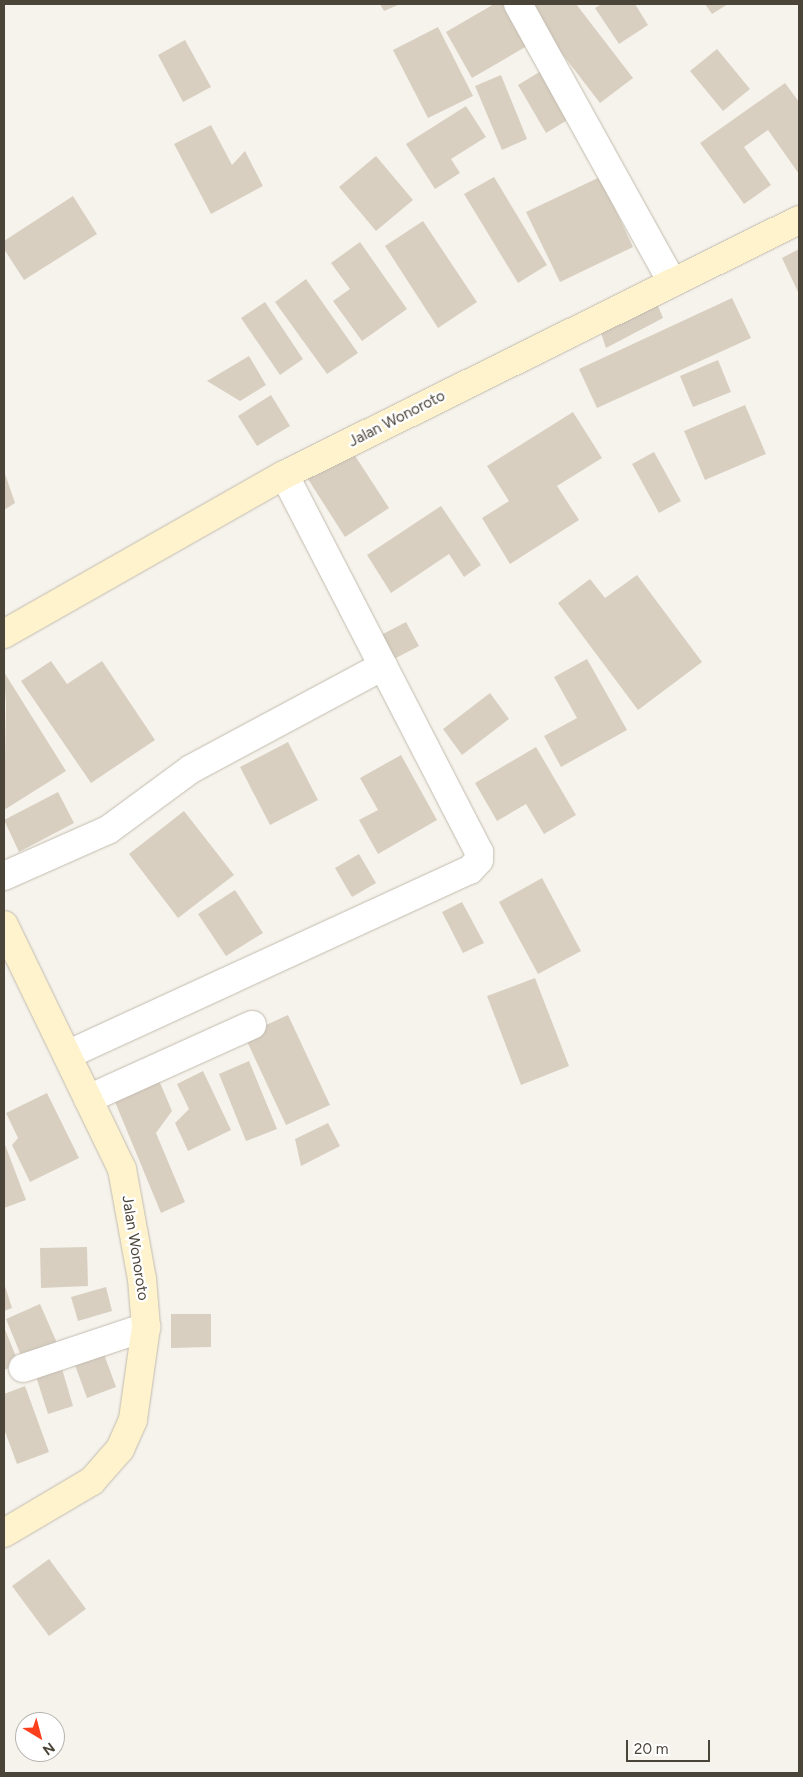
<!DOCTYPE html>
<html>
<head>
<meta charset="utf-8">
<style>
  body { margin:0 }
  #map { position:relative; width:803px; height:1777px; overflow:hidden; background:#f6f3ec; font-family:Figtree,sans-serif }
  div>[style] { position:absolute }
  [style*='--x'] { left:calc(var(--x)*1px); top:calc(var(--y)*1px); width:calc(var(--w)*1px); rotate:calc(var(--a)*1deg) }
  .building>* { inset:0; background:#d8cfc1 }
  .roads { filter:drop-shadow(0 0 1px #c2bbae) drop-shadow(0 0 1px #c2bbae) }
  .street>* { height:28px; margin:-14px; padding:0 14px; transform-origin:14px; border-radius:14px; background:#fff }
  .secondary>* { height:28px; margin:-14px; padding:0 14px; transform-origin:14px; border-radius:14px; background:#fff3cd }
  span { translate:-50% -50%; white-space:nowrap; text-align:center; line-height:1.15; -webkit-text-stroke:4.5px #fff; paint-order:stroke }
  .street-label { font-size:15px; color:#4b4439 }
  .frame { position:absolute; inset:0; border:5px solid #4b4439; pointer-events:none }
  .north { position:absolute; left:15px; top:1712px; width:50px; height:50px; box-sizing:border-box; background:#fff; border:1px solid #b7b4b0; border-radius:50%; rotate:143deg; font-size:14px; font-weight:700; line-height:20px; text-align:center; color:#4b4439 }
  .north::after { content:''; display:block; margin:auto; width:18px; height:22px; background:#fc3f1d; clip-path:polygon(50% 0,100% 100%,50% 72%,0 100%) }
  .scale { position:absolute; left:626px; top:1740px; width:84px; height:22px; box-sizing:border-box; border:2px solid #4b4439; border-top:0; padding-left:6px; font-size:15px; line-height:18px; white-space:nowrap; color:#4b4439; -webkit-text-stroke:4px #fff; paint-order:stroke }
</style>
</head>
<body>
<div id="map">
  <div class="building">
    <div style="clip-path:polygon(380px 4px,400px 4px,384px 11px)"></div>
    <div style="clip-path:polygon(494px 4px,504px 4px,527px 46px,472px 78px,446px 32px)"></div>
    <div style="clip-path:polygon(530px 4px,576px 4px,633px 78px,600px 103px,526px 7px)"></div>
    <div style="clip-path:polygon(602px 4px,635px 4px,648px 25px,619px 44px,595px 8px)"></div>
    <div style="clip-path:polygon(705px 4px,728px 4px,712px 14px)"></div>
    <div style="clip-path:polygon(438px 27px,473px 96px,428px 118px,393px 50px)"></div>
    <div style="clip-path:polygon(185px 40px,211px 87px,183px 102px,158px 55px)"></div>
    <div style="clip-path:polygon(717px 49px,750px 89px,723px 111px,690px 71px)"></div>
    <div style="clip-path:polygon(541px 71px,569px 119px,546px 133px,518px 85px)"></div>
    <div style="clip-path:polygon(501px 75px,527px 139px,502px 150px,475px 86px)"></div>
    <div style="clip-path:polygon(785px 83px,799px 102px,799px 174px,768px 130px,744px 147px,771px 185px,744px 204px,700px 143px)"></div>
    <div style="clip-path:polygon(466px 106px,486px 137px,451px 159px,460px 173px,435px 189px,406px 144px)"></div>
    <div style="clip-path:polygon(211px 125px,232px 165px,245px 151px,263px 186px,211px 214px,174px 144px)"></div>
    <div style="clip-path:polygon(376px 156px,413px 200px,376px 231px,339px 187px)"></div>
    <div style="clip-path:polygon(494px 177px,547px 265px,518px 283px,464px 194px)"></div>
    <div style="clip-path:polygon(600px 177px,633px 247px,560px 282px,526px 212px)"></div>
    <div style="clip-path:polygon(73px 196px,97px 234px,24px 280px,4px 249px,4px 241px)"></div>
    <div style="clip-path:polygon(423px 221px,477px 302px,438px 328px,385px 246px)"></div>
    <div style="clip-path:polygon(360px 242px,407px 309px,362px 341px,333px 301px,350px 289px,331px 263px)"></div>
    <div style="clip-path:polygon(799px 249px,799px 294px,782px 258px)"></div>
    <div style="clip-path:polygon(306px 279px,358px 353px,327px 374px,275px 302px)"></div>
    <div style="clip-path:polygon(732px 298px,751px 338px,597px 408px,579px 369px)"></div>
    <div style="clip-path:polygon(656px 301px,663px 318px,606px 348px,599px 327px)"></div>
    <div style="clip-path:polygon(265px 302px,303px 359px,280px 375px,241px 318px)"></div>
    <div style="clip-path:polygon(249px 356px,266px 385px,240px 401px,207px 381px)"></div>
    <div style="clip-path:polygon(718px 360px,731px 392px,693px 407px,680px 376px)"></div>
    <div style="clip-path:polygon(271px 395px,290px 426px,257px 446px,238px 416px)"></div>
    <div style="clip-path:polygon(745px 405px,766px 454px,705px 480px,684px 431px)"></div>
    <div style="clip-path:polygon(573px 412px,602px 458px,557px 486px,579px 520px,510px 564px,482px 518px,509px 501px,487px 466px)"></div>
    <div style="clip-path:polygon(350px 448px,389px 508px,345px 537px,306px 476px)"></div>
    <div style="clip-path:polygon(654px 452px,681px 501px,659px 513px,632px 464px)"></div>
    <div style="clip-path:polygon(4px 471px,15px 503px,4px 510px)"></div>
    <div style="clip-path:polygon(441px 506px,481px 565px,464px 577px,449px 554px,391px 593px,367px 555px)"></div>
    <div style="clip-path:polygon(637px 575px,702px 662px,638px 710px,558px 603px,590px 579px,605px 598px)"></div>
    <div style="clip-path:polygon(406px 622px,419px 646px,394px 659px,381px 635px)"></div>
    <div style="clip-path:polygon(587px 659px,627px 730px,561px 767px,544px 736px,577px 718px,554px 677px)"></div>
    <div style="clip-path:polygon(51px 661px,67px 684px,102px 661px,155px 740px,91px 783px,21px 681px)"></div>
    <div style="clip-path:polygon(4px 672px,66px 771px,4px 810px,6px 705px)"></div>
    <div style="clip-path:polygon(490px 693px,509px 719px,462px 755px,443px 729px)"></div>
    <div style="clip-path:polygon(288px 742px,318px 800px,270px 825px,240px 767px)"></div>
    <div style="clip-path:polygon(536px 747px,576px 815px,544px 834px,526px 804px,497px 821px,475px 783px)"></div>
    <div style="clip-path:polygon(401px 755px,437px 820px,378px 854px,359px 820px,378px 810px,360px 778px)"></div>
    <div style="clip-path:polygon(58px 792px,74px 823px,19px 852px,4px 820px)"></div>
    <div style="clip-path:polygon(184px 811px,234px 875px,178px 918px,129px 854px)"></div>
    <div style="clip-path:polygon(359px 854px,376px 883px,352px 897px,335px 868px)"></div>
    <div style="clip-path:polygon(542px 878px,581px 951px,538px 974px,499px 902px)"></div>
    <div style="clip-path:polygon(235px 890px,263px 933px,226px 956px,198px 914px)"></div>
    <div style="clip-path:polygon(462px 902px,484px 943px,463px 953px,442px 912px)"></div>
    <div style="clip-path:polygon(535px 978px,569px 1066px,521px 1085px,487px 996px)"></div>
    <div style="clip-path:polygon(288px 1015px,330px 1105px,286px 1125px,244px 1035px)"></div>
    <div style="clip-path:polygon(249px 1061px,277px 1129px,246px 1141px,219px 1074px)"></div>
    <div style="clip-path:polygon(203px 1071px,231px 1130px,188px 1151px,175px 1123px,189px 1109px,177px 1084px)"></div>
    <div style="clip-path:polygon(158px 1078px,172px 1111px,156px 1133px,185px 1202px,161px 1213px,113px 1097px)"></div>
    <div style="clip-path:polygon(47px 1093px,79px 1158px,30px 1182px,12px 1145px,18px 1138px,6px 1113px)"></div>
    <div style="clip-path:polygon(328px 1123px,340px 1146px,301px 1166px,295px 1139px)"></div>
    <div style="clip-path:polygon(4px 1142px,26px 1200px,4px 1208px)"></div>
    <div style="clip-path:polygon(87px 1247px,88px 1286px,41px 1288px,40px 1248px)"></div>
    <div style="clip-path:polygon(4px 1283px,12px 1308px,4px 1311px)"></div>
    <div style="clip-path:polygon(106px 1287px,112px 1311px,78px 1321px,71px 1297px)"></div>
    <div style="clip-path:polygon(40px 1304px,57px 1343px,22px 1358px,6px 1319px)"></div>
    <div style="clip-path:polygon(171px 1314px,211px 1314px,211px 1347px,171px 1348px)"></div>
    <div style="clip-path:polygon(4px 1327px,19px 1364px,4px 1370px)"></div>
    <div style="clip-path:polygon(101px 1346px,116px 1387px,87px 1398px,72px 1357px)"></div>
    <div style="clip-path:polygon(60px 1362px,73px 1406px,48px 1414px,34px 1370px)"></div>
    <div style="clip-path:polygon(25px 1386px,49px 1452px,17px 1464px,4px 1429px,4px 1394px)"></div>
    <div style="clip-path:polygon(49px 1559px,86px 1609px,49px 1636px,12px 1586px)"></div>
  </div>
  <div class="roads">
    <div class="street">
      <div style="--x:518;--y:4;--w:318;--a:61"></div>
      <div style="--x:4;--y:876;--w:114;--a:-23.9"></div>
      <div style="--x:108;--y:830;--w:103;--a:-36.3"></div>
      <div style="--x:191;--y:769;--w:218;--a:-28.2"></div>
      <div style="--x:67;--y:1055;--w:443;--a:-24.7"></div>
      <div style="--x:470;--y:870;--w:13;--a:-48"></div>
      <div style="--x:479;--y:860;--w:8;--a:-90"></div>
      <div style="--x:479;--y:852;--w:424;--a:-117.3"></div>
      <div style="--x:88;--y:1099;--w:180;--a:-24.3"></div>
      <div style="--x:23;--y:1368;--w:130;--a:-18.4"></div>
    </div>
    <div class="secondary">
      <div style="--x:4;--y:634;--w:322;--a:-29.6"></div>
      <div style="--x:284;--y:475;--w:575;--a:-26.34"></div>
      <div style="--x:4;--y:925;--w:271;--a:64.2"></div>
      <div style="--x:122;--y:1169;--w:112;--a:79.7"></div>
      <div style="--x:142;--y:1279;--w:48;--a:85.2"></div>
      <div style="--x:146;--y:1327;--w:94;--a:98"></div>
      <div style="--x:133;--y:1420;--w:32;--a:114"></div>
      <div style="--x:120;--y:1449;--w:43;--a:131.2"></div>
      <div style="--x:92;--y:1481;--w:102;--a:149.4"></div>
    </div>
  </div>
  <div class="street-label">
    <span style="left:397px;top:419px;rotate:-27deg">Jalan Wonoroto</span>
    <span style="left:135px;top:1248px;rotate:81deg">Jalan Wonoroto</span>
  </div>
  <div class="frame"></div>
  <div class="north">N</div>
  <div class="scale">20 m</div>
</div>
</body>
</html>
